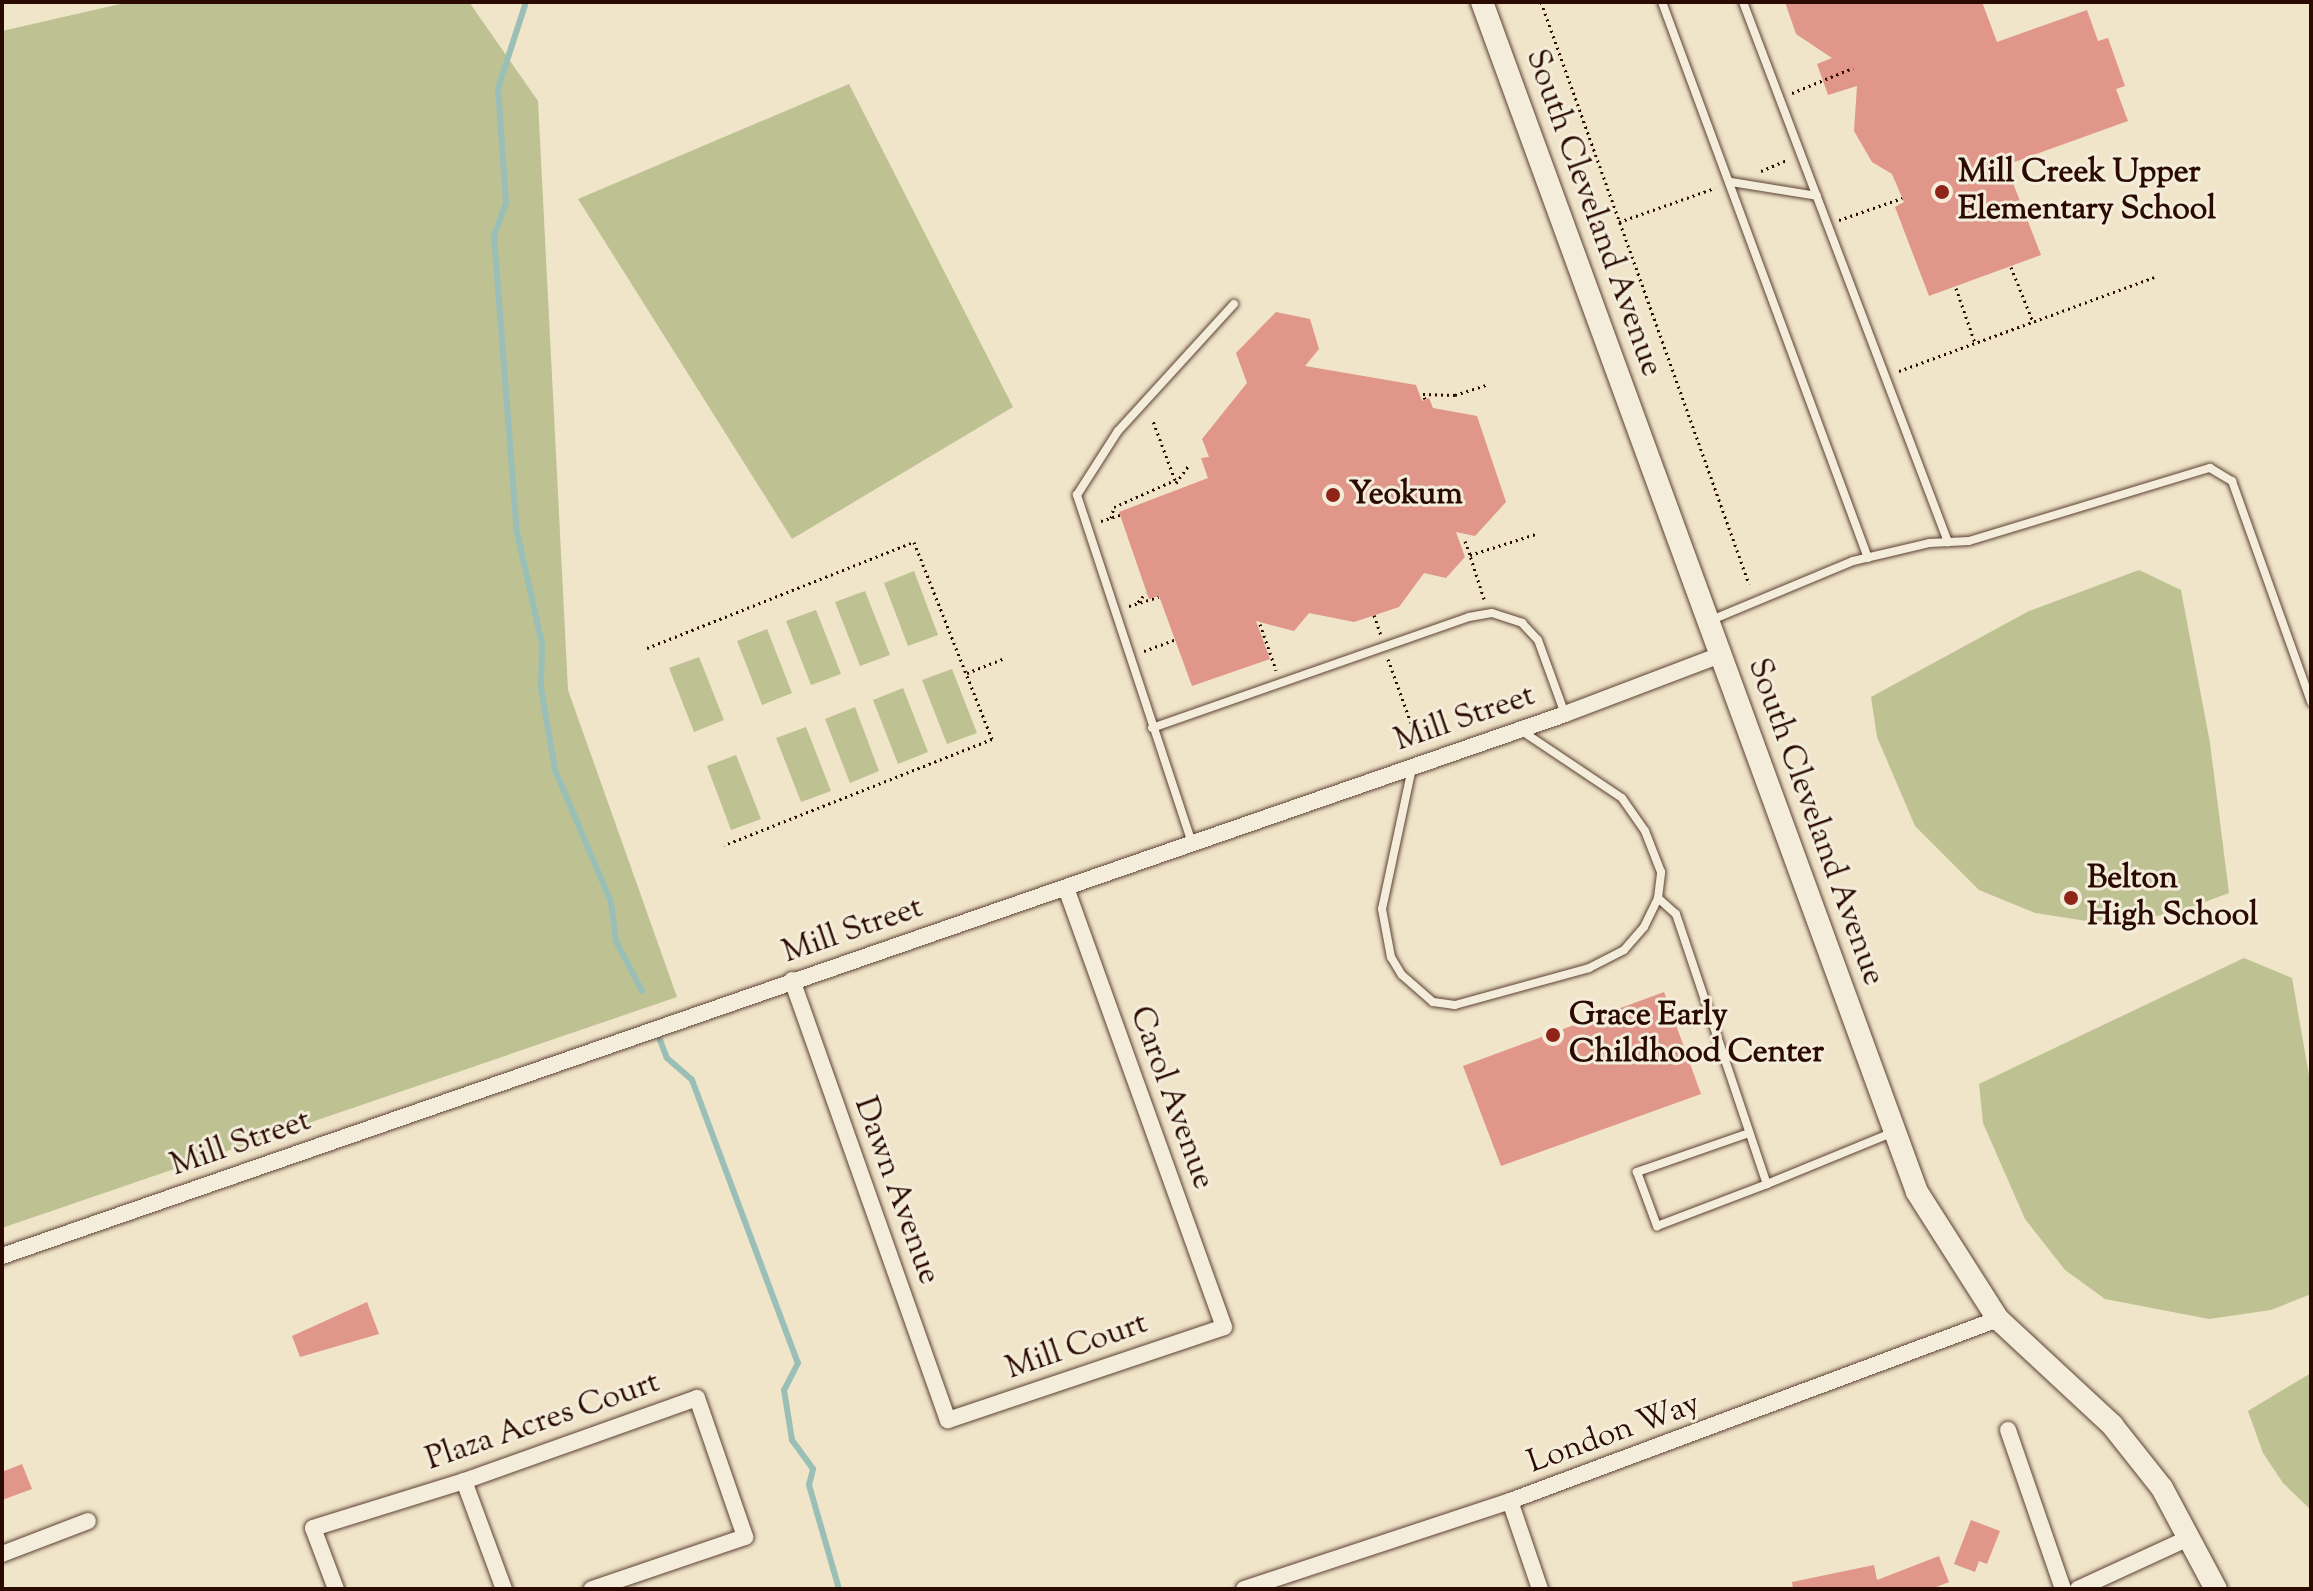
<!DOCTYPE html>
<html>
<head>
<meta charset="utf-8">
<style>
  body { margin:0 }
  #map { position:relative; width:2313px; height:1591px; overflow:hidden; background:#f0e4c9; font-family:"Sorts Mill Goudy",serif }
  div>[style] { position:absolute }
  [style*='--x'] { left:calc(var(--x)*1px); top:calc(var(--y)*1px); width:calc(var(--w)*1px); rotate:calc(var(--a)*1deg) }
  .green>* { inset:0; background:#bec293 }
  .stream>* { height:6px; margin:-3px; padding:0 3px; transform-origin:3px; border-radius:3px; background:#9abfb6 }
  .building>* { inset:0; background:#e09688 }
  .path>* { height:3px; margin-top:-1.5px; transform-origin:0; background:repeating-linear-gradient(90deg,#2b0b01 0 2px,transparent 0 6px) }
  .roads { filter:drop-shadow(0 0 2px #5c4133) drop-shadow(0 0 2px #5c4133) }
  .lane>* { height:8px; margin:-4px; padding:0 4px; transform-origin:4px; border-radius:4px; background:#f5eddc }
  .street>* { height:16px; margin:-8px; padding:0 8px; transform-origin:8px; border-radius:8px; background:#f5eddc }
  .secondary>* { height:22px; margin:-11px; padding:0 11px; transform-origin:11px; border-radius:11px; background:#f5eddc }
  .dots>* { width:22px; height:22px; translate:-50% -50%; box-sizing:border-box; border:4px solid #f5eddc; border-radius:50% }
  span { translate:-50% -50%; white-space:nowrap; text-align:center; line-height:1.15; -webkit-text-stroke:6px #f5eddc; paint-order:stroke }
  .poi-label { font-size:32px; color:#2b0b01; font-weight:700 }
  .left { translate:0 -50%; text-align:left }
  .street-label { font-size:32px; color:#2b0b01 }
  .frame { position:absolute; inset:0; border:4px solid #2b0b01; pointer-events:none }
</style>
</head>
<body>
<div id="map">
  <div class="green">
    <div style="clip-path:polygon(129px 2px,469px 2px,538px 101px,568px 690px,677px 997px,2px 1228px,2px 31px)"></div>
    <div style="clip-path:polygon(849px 84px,1013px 407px,792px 539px,578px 199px)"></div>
    <div style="clip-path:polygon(2139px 570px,2181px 590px,2210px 743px,2229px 893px,2172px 914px,2100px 923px,2035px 913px,1979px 890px,1915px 826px,1877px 737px,1871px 697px,2029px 611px)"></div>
    <div style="clip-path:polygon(914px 571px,938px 635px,908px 646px,884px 583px)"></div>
    <div style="clip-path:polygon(865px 591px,890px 655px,860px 666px,835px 602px)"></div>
    <div style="clip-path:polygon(816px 610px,841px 674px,811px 685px,786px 621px)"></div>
    <div style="clip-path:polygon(767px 629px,792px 693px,762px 705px,737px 641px)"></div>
    <div style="clip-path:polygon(699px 657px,724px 720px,694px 732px,669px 668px)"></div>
    <div style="clip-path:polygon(952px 669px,977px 733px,947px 744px,922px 680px)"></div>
    <div style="clip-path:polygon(903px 688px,928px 752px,898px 764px,873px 700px)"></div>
    <div style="clip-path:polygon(855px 707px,879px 771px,850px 783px,825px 719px)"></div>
    <div style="clip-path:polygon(806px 727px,831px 791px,801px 802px,776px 738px)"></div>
    <div style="clip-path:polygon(736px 755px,761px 819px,731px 830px,707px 766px)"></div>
    <div style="clip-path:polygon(2244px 958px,2292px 978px,2311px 1087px,2311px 1294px,2271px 1310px,2209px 1319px,2105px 1299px,2065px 1270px,2025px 1219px,1983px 1123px,1979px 1084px)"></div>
    <div style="clip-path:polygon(2311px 1373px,2311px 1510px,2283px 1483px,2263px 1453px,2248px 1411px)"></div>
  </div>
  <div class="stream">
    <div style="--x:526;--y:2;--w:90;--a:108"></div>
    <div style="--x:498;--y:88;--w:115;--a:86"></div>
    <div style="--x:506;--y:203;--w:35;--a:110"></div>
    <div style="--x:494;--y:236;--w:297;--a:85.6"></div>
    <div style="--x:517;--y:532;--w:115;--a:77.4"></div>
    <div style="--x:542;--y:644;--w:44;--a:91.3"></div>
    <div style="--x:541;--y:688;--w:83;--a:80.3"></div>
    <div style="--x:555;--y:770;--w:143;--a:67"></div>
    <div style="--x:611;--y:902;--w:39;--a:83"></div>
    <div style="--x:616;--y:941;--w:56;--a:62.5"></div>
    <div style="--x:660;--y:1040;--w:19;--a:69"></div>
    <div style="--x:667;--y:1058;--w:33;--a:41"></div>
    <div style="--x:692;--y:1080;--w:302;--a:69.5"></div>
    <div style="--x:798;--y:1363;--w:30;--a:117"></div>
    <div style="--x:784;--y:1390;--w:51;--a:80.9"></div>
    <div style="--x:792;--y:1440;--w:36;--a:54"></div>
    <div style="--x:813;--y:1469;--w:16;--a:104"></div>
    <div style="--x:809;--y:1485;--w:108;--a:73.9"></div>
  </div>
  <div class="building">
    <div style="clip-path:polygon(1785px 2px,1982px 2px,1997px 42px,2087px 10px,2098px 41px,2108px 38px,2125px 86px,2116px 89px,2128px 121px,2006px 165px,2041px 255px,1929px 296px,1895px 207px,1904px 202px,1892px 174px,1872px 162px,1854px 131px,1857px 86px,1828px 95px,1817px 64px,1832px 58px,1796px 34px)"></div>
    <div style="clip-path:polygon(1276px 312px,1310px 319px,1319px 349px,1305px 366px,1416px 385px,1422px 401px,1429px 398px,1433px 408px,1477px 416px,1506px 502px,1475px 536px,1456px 532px,1465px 557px,1446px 578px,1424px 573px,1399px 607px,1354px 622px,1309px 613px,1294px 631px,1256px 621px,1270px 659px,1192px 686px,1159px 596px,1149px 599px,1119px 512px,1208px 478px,1201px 458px,1209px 457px,1202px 439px,1247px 383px,1236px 353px)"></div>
    <div style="clip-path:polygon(1664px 992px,1701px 1094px,1501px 1166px,1463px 1066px)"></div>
    <div style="clip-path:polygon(367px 1302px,379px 1334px,300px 1357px,292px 1336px)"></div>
    <div style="clip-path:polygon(22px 1464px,32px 1489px,2px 1500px,2px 1472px)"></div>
    <div style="clip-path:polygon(1971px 1520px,2000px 1531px,1987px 1564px,1979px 1561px,1975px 1572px,1954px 1564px)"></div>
    <div style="clip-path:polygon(1939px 1556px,1949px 1582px,1931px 1589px,1793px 1589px,1792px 1582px,1874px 1565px,1877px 1580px)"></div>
  </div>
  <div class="path">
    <div style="--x:1541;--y:2;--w:618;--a:70.33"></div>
    <div style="--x:1792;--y:93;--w:66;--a:-22.3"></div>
    <div style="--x:1761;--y:171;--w:28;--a:-23"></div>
    <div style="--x:1839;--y:220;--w:67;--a:-19.2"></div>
    <div style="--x:1619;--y:222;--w:102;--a:-19.5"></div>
    <div style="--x:2011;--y:267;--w:59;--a:68.2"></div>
    <div style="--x:1956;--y:288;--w:58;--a:70.9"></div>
    <div style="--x:1899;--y:371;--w:272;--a:-20.2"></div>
    <div style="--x:1425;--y:399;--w:5;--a:-112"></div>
    <div style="--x:1423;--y:394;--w:32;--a:2"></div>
    <div style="--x:1455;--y:395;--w:33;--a:-18"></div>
    <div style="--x:1176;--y:483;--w:22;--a:-54"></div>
    <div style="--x:1111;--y:518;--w:11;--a:-75"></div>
    <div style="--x:1114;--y:507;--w:67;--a:-23.9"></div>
    <div style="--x:1175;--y:480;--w:63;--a:-110.4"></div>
    <div style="--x:1101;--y:521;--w:20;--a:-18"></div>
    <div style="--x:1465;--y:541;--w:15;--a:70"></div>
    <div style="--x:1484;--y:599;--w:46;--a:-107.7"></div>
    <div style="--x:1470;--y:555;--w:69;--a:-17.7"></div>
    <div style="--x:1138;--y:602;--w:12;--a:-48"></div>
    <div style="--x:1129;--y:606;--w:31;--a:-17"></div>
    <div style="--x:1374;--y:615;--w:21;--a:71"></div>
    <div style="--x:1260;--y:624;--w:49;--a:70.8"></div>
    <div style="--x:647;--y:648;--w:287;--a:-21.7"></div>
    <div style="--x:914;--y:542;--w:212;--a:68.4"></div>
    <div style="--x:992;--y:739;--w:288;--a:158.4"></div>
    <div style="--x:1144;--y:651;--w:33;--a:-20"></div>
    <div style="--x:1388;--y:659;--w:91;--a:70.2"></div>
    <div style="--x:967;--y:673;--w:41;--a:-21.5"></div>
  </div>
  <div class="roads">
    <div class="lane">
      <div style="--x:1662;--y:2;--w:593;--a:69.67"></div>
      <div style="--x:1743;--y:2;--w:578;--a:69.21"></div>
      <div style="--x:1731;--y:182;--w:87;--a:9.2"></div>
      <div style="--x:1709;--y:621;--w:156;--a:-22.6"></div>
      <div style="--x:1853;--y:561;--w:79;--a:-13.2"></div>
      <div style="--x:1930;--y:543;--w:39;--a:-3"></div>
      <div style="--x:1969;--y:541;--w:252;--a:-16.9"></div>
      <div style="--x:2210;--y:468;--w:26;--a:31"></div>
      <div style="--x:2232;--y:481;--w:235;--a:70.3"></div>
      <div style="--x:1152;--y:728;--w:336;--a:-19.3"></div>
      <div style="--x:1469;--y:617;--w:23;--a:-10"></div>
      <div style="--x:1492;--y:613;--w:32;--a:18"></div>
      <div style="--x:1522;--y:623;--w:23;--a:47"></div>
      <div style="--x:1538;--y:640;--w:79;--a:70"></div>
      <div style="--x:1412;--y:768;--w:144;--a:102"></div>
      <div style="--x:1382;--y:909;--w:49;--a:79.4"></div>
      <div style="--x:1391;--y:957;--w:21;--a:59"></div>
      <div style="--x:1402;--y:975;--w:41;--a:41.1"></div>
      <div style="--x:1433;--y:1002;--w:22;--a:8"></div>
      <div style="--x:1455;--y:1005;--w:139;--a:-15.4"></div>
      <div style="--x:1589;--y:968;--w:39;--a:-27"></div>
      <div style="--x:1624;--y:950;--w:30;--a:-49"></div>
      <div style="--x:1644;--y:927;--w:32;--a:-64"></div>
      <div style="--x:1658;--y:898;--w:26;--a:-83"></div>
      <div style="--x:1661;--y:872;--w:44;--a:-111.3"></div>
      <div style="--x:1645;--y:831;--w:40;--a:-124.9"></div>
      <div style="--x:1622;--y:798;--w:120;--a:-146.2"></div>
      <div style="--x:1192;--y:843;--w:367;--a:-108.3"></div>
      <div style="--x:1077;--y:495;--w:76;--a:-57.4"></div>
      <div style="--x:1118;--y:431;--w:172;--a:-47.6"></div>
      <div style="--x:1658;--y:898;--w:24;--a:42"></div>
      <div style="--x:1676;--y:914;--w:285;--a:71.4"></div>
      <div style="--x:1767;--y:1184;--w:137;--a:-22.3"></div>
      <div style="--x:1749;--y:1133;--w:119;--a:160.8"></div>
      <div style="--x:1637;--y:1172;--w:58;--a:69.7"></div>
      <div style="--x:1657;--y:1226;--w:118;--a:-20.9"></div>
    </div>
    <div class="street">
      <div style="--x:792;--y:980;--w:467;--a:70.5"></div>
      <div style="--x:948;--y:1420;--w:291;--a:-18.6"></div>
      <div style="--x:1224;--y:1327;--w:467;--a:-109.8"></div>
      <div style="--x:2;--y:1256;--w:1654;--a:-19.12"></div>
      <div style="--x:1565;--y:714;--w:166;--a:-20.8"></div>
      <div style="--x:2008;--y:1430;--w:168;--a:70.9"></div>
      <div style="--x:464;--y:1481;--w:115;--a:69.7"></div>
      <div style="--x:1510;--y:1501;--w:93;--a:71.2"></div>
      <div style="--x:2;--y:1554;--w:92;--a:-21"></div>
      <div style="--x:336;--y:1589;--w:65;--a:-110.7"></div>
      <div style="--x:313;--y:1528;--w:158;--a:-17.3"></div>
      <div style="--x:464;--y:1481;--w:247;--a:-19.6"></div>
      <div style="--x:697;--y:1398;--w:147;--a:70.9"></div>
      <div style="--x:745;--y:1537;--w:162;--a:161.2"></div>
      <div style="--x:1244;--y:1589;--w:280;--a:-18.3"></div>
      <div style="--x:1510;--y:1501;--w:521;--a:-20.45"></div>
      <div style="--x:2078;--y:1589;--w:124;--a:-24.7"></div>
    </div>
    <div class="secondary">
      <div style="--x:1482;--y:2;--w:1267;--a:69.92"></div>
      <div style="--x:1917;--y:1192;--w:151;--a:57.5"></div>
      <div style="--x:1998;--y:1319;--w:156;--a:42.9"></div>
      <div style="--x:2112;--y:1425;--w:80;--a:51.6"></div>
      <div style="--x:2162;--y:1488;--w:115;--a:61.9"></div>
    </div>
  </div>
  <div class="dots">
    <div style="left:1942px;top:192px;background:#8f2418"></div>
    <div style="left:1333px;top:495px;background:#8f2418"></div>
    <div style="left:2071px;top:898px;background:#8f2418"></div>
    <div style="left:1553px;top:1035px;background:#8f2418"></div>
  </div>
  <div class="poi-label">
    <span class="left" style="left:1958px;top:192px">Mill Creek Upper<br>Elementary School</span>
    <span class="left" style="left:1349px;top:495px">Yeokum</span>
    <span class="left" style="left:2087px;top:898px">Belton<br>High School</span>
    <span class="left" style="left:1569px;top:1035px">Grace Early<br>Childhood Center</span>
  </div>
  <div class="street-label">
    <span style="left:1593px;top:213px;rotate:70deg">South Cleveland Avenue</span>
    <span style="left:1465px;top:719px;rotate:-19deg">Mill Street</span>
    <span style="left:1815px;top:822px;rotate:70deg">South Cleveland Avenue</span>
    <span style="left:853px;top:931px;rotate:-19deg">Mill Street</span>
    <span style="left:1171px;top:1098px;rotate:70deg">Carol Avenue</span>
    <span style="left:241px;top:1144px;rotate:-19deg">Mill Street</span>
    <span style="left:896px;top:1191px;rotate:70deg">Dawn Avenue</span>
    <span style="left:1077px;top:1347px;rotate:-19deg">Mill Court</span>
    <span style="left:543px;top:1422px;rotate:-19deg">Plaza Acres Court</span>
    <span style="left:1614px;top:1434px;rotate:-20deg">London Way</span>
  </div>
  <div class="frame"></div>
</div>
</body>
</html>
